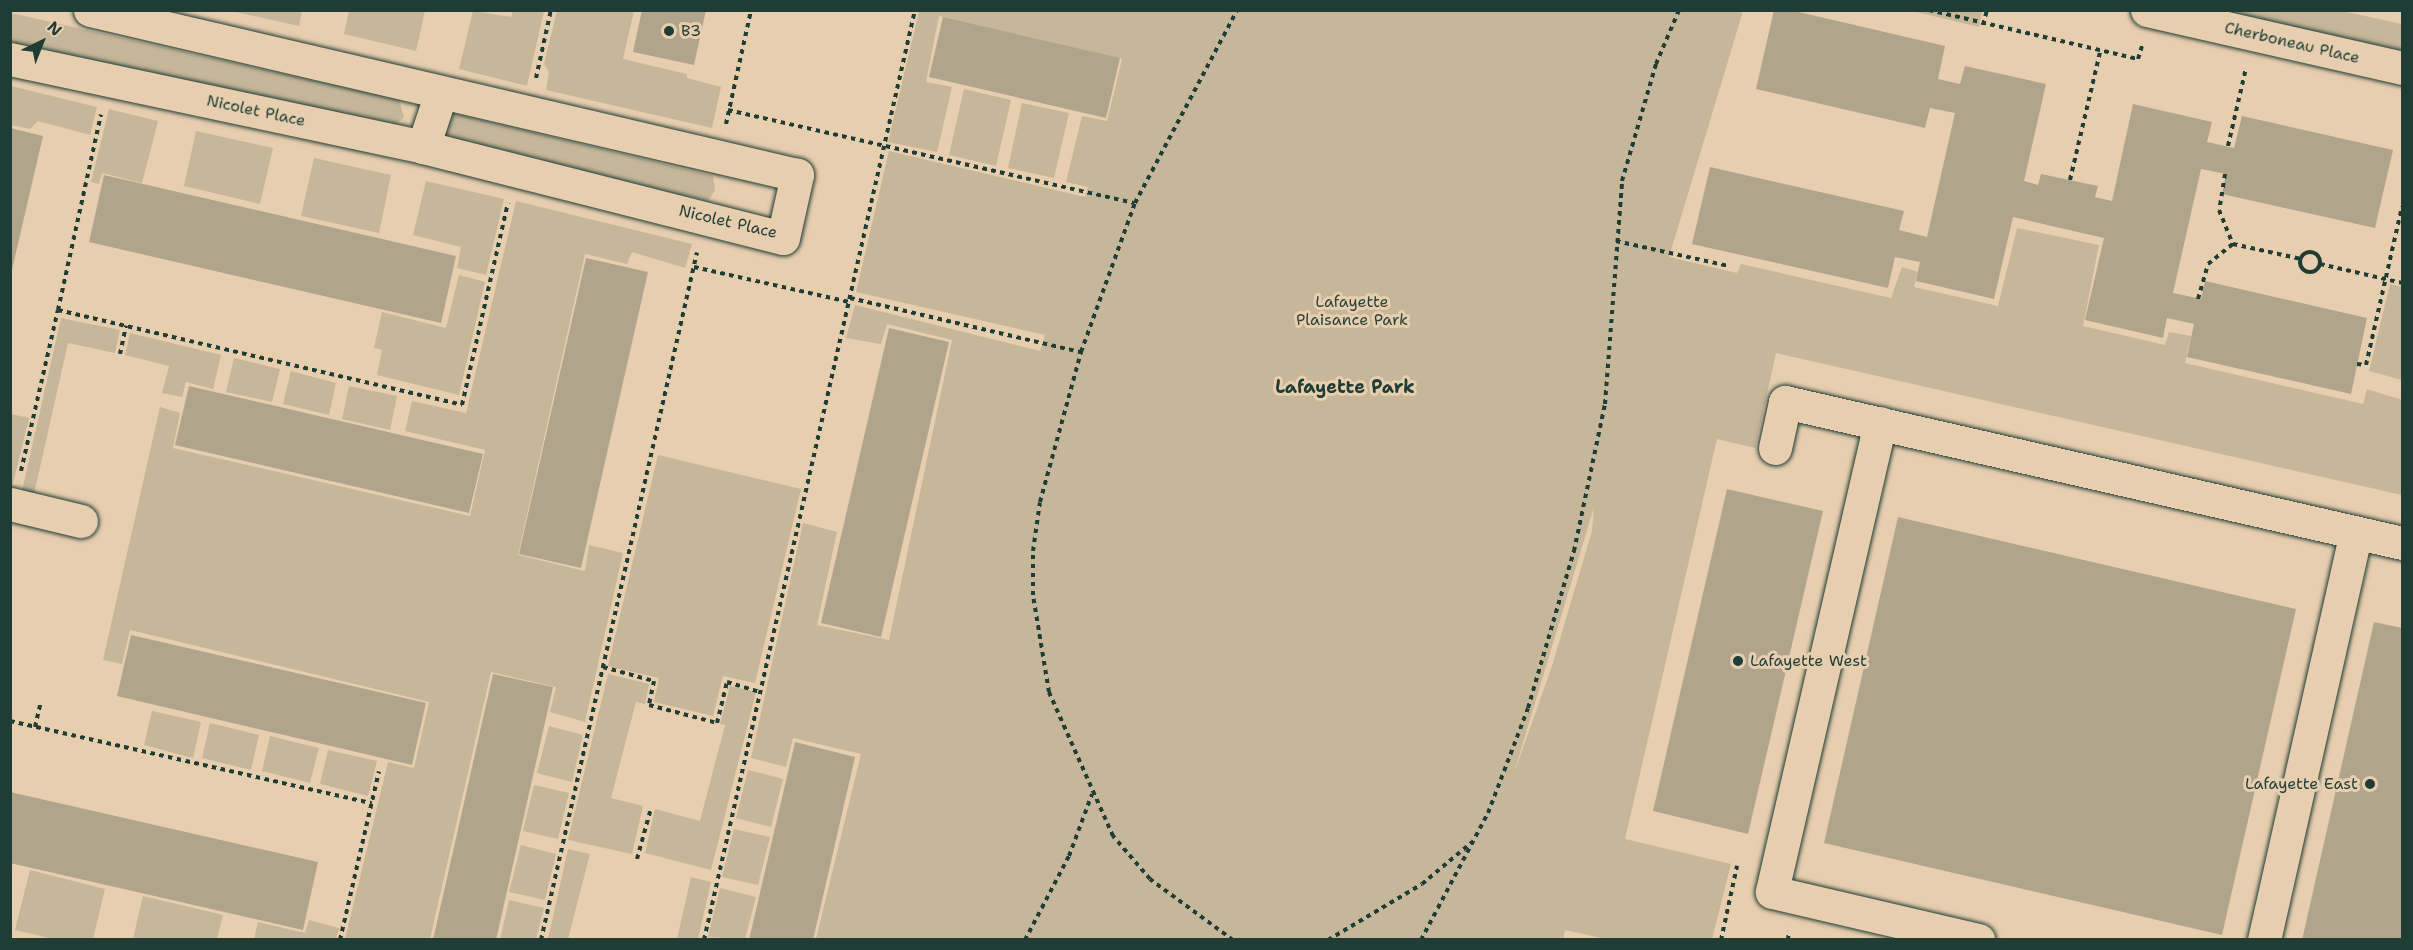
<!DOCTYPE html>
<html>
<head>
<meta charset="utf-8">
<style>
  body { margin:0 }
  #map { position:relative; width:2413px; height:950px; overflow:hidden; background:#e7ceaf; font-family:"Shantell Sans",sans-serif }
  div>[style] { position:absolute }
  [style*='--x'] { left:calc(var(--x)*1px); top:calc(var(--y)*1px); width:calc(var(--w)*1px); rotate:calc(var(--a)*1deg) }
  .green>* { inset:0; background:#c6b69a }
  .building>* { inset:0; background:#b0a58c }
  .path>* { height:4px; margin-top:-2px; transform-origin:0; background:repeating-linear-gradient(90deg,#1f3d34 0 4.5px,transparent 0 9px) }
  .path>.ring { margin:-2px; padding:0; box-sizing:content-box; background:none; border:4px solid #1f3d34; border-radius:50% }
  .roads { filter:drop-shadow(0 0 2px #1f3d34) drop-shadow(0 0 2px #1f3d34) }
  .minor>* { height:33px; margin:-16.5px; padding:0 16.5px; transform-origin:16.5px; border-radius:16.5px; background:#e7ceaf }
  .dots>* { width:16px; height:16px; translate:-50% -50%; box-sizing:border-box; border:3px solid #e7ceaf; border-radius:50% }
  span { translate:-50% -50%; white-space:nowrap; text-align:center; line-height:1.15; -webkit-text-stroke:6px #e7ceaf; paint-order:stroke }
  .poi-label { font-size:16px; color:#1f3d34 }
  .left { translate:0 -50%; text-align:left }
  .right { translate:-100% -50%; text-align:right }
  .street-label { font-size:16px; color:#1f3d34 }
  .park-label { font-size:16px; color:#274339 }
  .neighbourhood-label { font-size:18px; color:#1f3d34; font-weight:700 }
  .frame { position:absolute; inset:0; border:12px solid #1f3d34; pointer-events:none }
  .north { position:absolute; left:12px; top:12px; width:60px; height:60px; -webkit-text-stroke:4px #e7ceaf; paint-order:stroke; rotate:43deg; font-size:16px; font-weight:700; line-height:24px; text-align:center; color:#1f3d34 }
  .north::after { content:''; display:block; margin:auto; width:21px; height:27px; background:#1f3d34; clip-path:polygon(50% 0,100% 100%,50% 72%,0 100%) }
</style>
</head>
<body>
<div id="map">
  <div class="green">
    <div style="clip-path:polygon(231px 11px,302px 10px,302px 11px,299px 26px)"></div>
    <div style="clip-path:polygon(349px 11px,425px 11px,416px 51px,344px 34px)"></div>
    <div style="clip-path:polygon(473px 11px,511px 17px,513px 11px,544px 11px,527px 86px,459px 69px)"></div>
    <div style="clip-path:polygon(557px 11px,634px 11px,623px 59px,687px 74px,687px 78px,721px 87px,712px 128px,546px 90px,549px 72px,544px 64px)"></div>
    <div style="clip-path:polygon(evenodd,919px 11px,1743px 11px,1669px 257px,1737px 273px,1741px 264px,1891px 298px,1902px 267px,1918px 272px,1914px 287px,1998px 306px,2017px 228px,2099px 245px,2083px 326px,2165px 345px,2169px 332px,2191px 336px,2185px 363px,2363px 404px,2367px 389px,2402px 400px,2402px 495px,1776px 353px,1755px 448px,1717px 439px,1625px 839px,1731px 864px,1712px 939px,1606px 939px,1565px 930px,1563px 940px,816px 939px,861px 754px,793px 738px,786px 767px,751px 758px,803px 523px,837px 532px,817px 625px,889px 640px,952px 340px,887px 324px,881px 344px,846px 338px,855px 305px,1040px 351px,1045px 335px,856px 292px,889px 151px,1085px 197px,1088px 187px,1066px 182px,1082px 116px,1107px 121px,1122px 59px,939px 16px,926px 82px,952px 87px,937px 152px,888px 142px,919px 11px,1594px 507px,1592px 531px,1552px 666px,1513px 776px,1594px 507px)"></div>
    <div style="clip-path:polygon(1912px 11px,1982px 11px,1979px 27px)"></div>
    <div style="clip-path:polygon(2222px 11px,2342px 11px,2402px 24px,2402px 51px)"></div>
    <div style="clip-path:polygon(11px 13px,399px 100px,404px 117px,392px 129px,11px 42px)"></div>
    <div style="clip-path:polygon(11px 86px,97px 107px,90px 135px,38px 121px,30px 129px,11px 125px)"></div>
    <div style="clip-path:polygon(964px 89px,1011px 100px,996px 166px,949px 155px)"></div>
    <div style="clip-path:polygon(1022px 103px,1069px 113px,1054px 178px,1008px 168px)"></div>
    <div style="clip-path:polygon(109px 109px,158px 121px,142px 183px,102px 173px,99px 184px,91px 182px)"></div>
    <div style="clip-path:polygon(453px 113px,713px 176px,715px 190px,708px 201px,449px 141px,442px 133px)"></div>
    <div style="clip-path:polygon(196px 131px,273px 148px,260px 204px,184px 186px)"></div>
    <div style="clip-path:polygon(314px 158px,391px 175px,379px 233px,301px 216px)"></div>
    <div style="clip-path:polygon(426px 181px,504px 199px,486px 275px,457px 268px,461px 247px,413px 235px)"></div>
    <div style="clip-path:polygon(516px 201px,692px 244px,685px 268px,632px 252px,627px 264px,585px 254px,518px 555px,585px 571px,589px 545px,623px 553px,585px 722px,550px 712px,556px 687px,491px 672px,430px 939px,345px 939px,388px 762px,414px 768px,429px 702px,130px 630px,122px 664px,103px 660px,160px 407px,180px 413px,173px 448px,470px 516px,485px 450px,405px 431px,412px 401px,466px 413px)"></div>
    <div style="clip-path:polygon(459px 275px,485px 282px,459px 395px,377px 375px,382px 350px,374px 348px,382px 312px,446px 328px)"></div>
    <div style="clip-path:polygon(2390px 284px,2402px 287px,2402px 380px,2369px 371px)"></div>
    <div style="clip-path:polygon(61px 318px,120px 330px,115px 353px,68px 343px,34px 494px,22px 491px)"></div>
    <div style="clip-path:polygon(130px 333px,221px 355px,213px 389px,186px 382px,182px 397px,162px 393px,169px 366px,125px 355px)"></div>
    <div style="clip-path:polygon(234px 358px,280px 369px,272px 402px,226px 392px)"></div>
    <div style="clip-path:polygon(291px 371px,336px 383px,329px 415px,283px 404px)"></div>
    <div style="clip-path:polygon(349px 386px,397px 396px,390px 430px,342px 419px)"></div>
    <div style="clip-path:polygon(11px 414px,29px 418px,12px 488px,10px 488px)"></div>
    <div style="clip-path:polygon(658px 455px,801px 489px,755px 683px,723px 676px,713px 716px,654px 702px,659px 678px,608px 666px)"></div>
    <div style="clip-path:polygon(608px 674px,649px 684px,645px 704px,636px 702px,611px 798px,643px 806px,632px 854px,568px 840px)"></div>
    <div style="clip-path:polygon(730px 686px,756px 692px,711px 870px,645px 853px,655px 809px,700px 821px,725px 725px,720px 724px)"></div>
    <div style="clip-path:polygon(152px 711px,201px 722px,193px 758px,144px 745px)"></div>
    <div style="clip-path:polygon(210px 723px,259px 735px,251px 770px,202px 758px)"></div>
    <div style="clip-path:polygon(549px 726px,583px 735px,572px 782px,537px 773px)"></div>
    <div style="clip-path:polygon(270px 736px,319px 748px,310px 783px,262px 771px)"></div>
    <div style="clip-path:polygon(328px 750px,377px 761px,368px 796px,320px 784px)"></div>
    <div style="clip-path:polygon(748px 770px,783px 779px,771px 827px,736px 818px)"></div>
    <div style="clip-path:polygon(534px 785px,569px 793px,558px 839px,523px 831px)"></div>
    <div style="clip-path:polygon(734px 829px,770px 837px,758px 885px,722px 877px)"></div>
    <div style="clip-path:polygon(521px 845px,556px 854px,545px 900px,509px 892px)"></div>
    <div style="clip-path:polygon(568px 849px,590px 854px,568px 939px,548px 939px)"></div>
    <div style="clip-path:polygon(30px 870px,105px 889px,93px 939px,53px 939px,15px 930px)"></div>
    <div style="clip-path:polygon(691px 877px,711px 882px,698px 939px,677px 939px)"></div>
    <div style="clip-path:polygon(720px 888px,756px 897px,745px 939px,708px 937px)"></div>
    <div style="clip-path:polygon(143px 896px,223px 915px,217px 939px,133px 939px)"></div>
    <div style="clip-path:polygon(509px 900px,544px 908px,536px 939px,500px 939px)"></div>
    <div style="clip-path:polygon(309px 920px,339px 928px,336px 939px,254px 939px,258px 922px,305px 933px)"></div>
  </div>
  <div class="building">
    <div style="clip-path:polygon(642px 10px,706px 10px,694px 65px,633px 52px)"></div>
    <div style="clip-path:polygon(1774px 10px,1790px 10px,1945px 46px,1938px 79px,1960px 84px,1965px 66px,2046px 84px,2024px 181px,2038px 185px,2041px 174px,2098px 186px,2095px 197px,2112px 201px,2133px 104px,2212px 122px,2207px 142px,2234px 148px,2242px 116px,2393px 150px,2375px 228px,2222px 194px,2226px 174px,2201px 169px,2173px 293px,2201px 299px,2205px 281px,2367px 318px,2351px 394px,2187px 357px,2194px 324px,2167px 318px,2163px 338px,2085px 320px,2104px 238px,2013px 217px,1994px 299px,1916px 281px,1920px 262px,1895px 257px,1888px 288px,1692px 244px,1710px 167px,1904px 211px,1899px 230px,1927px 237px,1955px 113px,1930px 108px,1925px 128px,1756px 89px)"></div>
    <div style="clip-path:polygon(943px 17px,1120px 58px,1106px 118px,929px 77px)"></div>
    <div style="clip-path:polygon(10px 128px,43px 136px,11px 274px,10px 274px)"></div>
    <div style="clip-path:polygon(104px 175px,456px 256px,441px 323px,89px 242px)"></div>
    <div style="clip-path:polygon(586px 258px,648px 272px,581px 568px,519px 554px)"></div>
    <div style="clip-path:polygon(889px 328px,949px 342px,881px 637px,821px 623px)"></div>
    <div style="clip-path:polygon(189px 386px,483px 454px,469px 513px,175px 445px)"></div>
    <div style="clip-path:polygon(1727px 489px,1823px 511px,1748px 834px,1653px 811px)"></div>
    <div style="clip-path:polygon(1898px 517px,2296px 609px,2222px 935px,1824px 843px)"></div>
    <div style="clip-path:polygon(2374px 622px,2402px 628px,2402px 940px,2302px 940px)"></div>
    <div style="clip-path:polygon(131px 635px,426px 703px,412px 765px,117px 696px)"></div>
    <div style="clip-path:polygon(493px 674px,553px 687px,496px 940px,433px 940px)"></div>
    <div style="clip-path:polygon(795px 742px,855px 757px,813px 940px,749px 940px)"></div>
    <div style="clip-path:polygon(10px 792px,318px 862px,303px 930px,10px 863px)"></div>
  </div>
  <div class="path">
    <div style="--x:1929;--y:10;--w:215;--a:13.2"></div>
    <div style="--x:2138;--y:59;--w:14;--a:-73"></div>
    <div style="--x:1983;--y:25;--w:16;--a:-75"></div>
    <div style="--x:536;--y:78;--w:70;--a:-77.6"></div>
    <div style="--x:728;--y:110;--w:417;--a:12.9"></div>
    <div style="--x:726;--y:124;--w:117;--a:-77.6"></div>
    <div style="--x:2228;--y:146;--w:80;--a:-77"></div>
    <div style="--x:2225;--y:174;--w:36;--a:99"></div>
    <div style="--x:2219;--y:210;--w:37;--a:68"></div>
    <div style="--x:2070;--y:180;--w:131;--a:-76.8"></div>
    <div style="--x:1616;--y:241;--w:116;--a:12.5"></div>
    <div class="ring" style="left:2300px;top:252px;width:16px;height:16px"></div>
    <div style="--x:2320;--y:264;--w:84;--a:13"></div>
    <div style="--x:694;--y:267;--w:159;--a:12.7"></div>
    <div style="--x:850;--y:298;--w:237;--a:13.2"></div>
    <div style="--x:2198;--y:299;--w:36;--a:-74"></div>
    <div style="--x:2208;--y:264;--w:32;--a:-39"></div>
    <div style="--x:2233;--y:244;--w:70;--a:12.4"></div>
    <div style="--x:58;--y:310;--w:200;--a:-77.6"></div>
    <div style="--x:120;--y:354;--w:29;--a:-78"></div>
    <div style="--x:2357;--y:364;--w:9;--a:6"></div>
    <div style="--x:2366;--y:365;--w:162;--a:-77.2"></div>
    <div style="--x:21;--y:471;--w:165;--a:-77.1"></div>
    <div style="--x:58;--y:310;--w:415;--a:13.2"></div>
    <div style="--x:462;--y:405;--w:207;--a:-77.2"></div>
    <div style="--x:603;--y:667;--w:53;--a:15.4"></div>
    <div style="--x:654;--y:681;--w:25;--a:102"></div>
    <div style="--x:649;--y:705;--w:70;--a:14.8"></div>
    <div style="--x:717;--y:723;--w:42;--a:-76.3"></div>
    <div style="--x:727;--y:682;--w:34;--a:17"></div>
    <div style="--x:10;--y:721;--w:371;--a:12.8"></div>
    <div style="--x:35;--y:727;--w:26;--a:-77"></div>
    <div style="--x:637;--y:859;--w:53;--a:-74.6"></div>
    <div style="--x:340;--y:940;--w:173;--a:-77"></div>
    <div style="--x:541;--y:940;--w:705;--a:-77.22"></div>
    <div style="--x:704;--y:940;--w:954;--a:-77.22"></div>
    <div style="--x:1025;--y:940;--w:95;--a:-62.4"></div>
    <div style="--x:1069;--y:856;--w:66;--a:-69.6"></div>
    <div style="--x:1186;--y:940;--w:41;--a:0"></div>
    <div style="--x:1233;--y:940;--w:103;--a:-143.7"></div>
    <div style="--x:1150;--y:879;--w:57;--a:-130.7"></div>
    <div style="--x:1113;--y:836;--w:158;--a:-114"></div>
    <div style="--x:1049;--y:692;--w:98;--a:-99.4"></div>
    <div style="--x:1033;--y:595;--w:44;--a:-90"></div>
    <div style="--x:1033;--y:551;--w:49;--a:-81.9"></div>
    <div style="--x:1040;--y:502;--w:156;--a:-74.7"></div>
    <div style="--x:1081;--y:352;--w:158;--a:-70.1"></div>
    <div style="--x:1135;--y:203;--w:218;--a:-62.1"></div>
    <div style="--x:1328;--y:940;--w:109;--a:-30.8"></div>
    <div style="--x:1422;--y:884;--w:65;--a:-40"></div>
    <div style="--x:1421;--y:940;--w:144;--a:-62.2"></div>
    <div style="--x:1488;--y:813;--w:112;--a:-69.1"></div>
    <div style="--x:1528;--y:708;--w:164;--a:-73.7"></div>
    <div style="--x:1574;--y:551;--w:150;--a:-78.1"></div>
    <div style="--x:1605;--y:404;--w:224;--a:-85.6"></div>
    <div style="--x:1622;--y:181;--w:122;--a:-73.8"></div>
    <div style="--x:1656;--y:64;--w:59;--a:-66.9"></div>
    <div style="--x:1721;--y:940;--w:76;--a:-77.8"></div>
    <div style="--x:1788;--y:940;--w:9;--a:-84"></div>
  </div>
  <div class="roads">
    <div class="minor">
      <div style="--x:2147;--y:10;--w:262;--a:12.8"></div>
      <div style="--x:10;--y:59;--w:422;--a:12"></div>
      <div style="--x:423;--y:147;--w:371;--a:14.2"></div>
      <div style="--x:783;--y:238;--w:65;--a:-77.5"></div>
      <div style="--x:797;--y:175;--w:726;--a:-166.86"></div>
      <div style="--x:423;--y:147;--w:57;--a:-71.6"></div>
      <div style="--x:1880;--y:423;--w:481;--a:103"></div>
      <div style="--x:1772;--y:892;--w:212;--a:13.1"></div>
      <div style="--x:1775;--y:448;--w:47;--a:-77.7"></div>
      <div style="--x:1785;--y:402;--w:633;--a:12.87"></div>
      <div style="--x:10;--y:504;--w:73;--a:13.5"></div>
      <div style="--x:2264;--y:940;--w:417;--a:-77.3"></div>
    </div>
  </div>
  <div class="dots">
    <div style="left:669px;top:31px;background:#1f3d34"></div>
    <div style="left:1738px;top:661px;background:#1f3d34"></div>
    <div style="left:2370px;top:784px;background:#1f3d34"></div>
  </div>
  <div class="poi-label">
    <span class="left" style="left:681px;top:31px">B3</span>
    <span class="left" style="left:1750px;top:661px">Lafayette West</span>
    <span class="right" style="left:2358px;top:784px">Lafayette East</span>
  </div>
  <div class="street-label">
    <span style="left:2292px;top:43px;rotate:13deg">Cherboneau Place</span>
    <span style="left:256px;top:111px;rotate:12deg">Nicolet Place</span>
    <span style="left:728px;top:222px;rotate:13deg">Nicolet Place</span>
  </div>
  <div class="park-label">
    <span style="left:1352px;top:311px">Lafayette<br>Plaisance Park</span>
  </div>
  <div class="neighbourhood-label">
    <span style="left:1345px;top:387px">Lafayette Park</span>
  </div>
  <div class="frame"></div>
  <div class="north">N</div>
</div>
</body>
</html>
